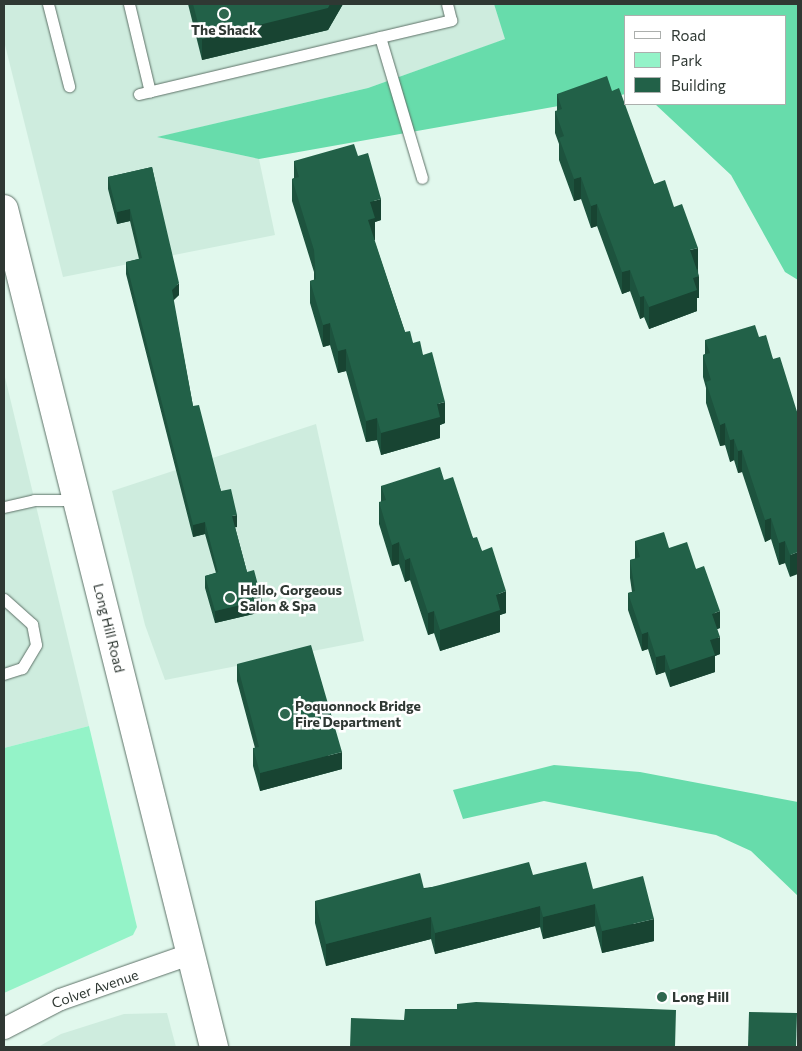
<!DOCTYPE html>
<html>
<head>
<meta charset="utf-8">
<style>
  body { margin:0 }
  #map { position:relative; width:802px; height:1051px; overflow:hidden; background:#e1f8ed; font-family:Commissioner,sans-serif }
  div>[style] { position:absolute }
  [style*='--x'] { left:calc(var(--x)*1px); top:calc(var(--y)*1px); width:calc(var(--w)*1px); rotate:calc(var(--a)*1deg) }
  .built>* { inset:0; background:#ceecde }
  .green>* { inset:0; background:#94f3c8 }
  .forest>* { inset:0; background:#67dcab }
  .roads { filter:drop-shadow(0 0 1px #5d7167) drop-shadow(0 0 1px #5d7167) }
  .lane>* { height:11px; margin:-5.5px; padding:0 5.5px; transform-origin:5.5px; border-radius:5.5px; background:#fff }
  .street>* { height:21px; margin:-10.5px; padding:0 10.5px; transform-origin:10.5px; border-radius:10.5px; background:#fff }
  .primary>* { height:28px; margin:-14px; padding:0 14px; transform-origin:14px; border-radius:14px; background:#fff }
  .wall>* { inset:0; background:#1d533e }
  .shaded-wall>* { inset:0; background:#184432 }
  .building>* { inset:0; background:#226148 }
  .dots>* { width:14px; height:14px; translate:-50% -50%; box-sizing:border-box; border:2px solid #fff; border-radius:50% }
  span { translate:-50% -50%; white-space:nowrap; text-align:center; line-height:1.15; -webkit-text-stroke:5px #fff; paint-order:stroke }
  .poi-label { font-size:14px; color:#2f3833; font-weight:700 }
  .left { translate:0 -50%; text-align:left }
  .street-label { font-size:14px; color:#2f3833 }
  .frame { position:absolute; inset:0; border:5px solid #2f3833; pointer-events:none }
  .legend { position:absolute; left:624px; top:15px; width:162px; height:90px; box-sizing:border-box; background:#fff; border:1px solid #acafad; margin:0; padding:6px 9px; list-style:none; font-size:15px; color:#2f3833 }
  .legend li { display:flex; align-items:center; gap:10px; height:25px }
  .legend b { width:25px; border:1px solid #acafad }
</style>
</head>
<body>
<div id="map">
  <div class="built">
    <div style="clip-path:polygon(4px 4px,494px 4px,506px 39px,368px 88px,158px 137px,259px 159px,275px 235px,63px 277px,4px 41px)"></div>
    <div style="clip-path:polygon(4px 373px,89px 726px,4px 748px)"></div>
    <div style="clip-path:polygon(316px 424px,364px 641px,165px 680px,145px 625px,112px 491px)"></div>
    <div style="clip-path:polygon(167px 1013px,176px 1047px,38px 1047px,61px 1034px,124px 1014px)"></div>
  </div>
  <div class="green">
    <div style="clip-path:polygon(89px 726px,137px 927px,133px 935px,4px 993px,4px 748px)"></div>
  </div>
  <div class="forest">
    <div style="clip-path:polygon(494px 4px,798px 4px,798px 280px,785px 272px,731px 175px,655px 104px,786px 104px,786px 16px,626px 16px,626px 94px,259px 159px,157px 137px,368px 88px,505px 39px)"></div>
    <div style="clip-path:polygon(554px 765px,640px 772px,798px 802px,798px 896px,751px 851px,716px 835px,544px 801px,463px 819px,453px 790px)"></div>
  </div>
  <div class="roads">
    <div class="lane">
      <div style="--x:48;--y:4;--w:85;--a:75.6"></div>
      <div style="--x:129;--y:4;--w:90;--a:76.6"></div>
      <div style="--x:380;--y:37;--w:147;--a:73.4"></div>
      <div style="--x:139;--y:94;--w:321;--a:-13.3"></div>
      <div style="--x:451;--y:20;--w:16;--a:-104"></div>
      <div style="--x:4;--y:507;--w:31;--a:-13"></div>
      <div style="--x:34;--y:500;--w:43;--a:0"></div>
      <div style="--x:4;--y:599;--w:38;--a:42"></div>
      <div style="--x:32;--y:624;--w:21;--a:79"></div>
      <div style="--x:36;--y:645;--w:27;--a:121"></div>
      <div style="--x:22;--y:668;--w:19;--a:162"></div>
    </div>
    <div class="street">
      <div style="--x:4;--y:1028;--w:63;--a:-27.4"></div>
      <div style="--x:60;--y:999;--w:137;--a:-19.2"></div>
    </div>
    <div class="primary">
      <div style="--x:4;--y:209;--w:864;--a:75.93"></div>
    </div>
  </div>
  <div class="wall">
    <div style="clip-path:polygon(188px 4px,343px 4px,328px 30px,202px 60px)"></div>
    <div style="clip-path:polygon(612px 91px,654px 184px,698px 269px,699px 298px,697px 298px,697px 311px,649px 329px,644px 317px,640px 319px,630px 291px,622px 294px,597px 226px,591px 228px,581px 199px,574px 201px,559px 160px,559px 144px,555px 133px,555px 111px,557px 111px,557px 94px)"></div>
    <div style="clip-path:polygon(358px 156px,381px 220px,375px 222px,375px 240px,374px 240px,405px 332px,413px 343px,423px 355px,445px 423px,440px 425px,440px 438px,381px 455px,377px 440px,366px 442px,346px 371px,338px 373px,330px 345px,323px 347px,310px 303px,310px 281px,314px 280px,314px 272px,292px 201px,292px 179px,294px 178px,294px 161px)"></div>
    <div style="clip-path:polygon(152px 167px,179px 295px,173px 300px,193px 406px,221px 491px,237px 527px,235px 527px,247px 572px,262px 612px,215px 623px,205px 588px,205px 576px,216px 573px,205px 534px,193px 537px,126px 274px,126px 262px,139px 259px,130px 221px,117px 224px,108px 189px,108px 177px)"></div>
    <div style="clip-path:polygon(759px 337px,773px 359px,798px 415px,790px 577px,785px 563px,779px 565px,771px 539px,765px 542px,742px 472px,738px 473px,734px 460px,730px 462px,725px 445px,720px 446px,706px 403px,706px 388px,703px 377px,703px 355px,705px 354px,705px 340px)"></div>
    <div style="clip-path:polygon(444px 480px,473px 538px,482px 551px,506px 613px,500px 615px,500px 632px,440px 651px,434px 633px,428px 635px,410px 580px,405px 582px,399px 564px,392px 566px,379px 524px,379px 502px,381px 502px,381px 486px)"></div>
    <div style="clip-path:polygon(635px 541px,669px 548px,696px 569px,720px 628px,717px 629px,720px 654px,715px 656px,715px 672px,670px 687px,665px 672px,656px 675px,648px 649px,642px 651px,628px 610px,628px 593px,632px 592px,630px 578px,630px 560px,635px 559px)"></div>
    <div style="clip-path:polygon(237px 664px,342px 769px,260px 791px,253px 766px,253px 748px,255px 748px,237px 681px)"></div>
    <div style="clip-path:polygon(533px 875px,593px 889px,654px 941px,602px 953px,595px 926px,543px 939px,540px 927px,435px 954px,431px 939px,326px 966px,315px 923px,315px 901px)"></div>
  </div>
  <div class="shaded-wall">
    <div style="clip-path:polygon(330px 4px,343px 4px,328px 30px,202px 60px,202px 39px)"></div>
    <div style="clip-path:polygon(581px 177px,581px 199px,574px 201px,574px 179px)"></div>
    <div style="clip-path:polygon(381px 199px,381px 220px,375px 222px,375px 240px,368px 241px,368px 220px,370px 202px)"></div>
    <div style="clip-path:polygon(597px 204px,597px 226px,591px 228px,591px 206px)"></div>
    <div style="clip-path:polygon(130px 209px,130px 221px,117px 224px,117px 212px)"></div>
    <div style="clip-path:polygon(698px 248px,698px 269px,690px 272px,690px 250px)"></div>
    <div style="clip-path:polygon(630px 270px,630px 291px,622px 294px,622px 272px)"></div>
    <div style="clip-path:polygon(699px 276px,699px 298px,697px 298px,697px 311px,649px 329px,649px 307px,693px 278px)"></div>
    <div style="clip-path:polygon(179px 283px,179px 295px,172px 302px,172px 290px)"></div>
    <div style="clip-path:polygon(644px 296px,644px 317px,640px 319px,640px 297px)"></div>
    <div style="clip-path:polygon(330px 323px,330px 345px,323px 347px,323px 325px)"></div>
    <div style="clip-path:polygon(346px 349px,346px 371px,338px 373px,338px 351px)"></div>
    <div style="clip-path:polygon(445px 402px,445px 423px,440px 425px,440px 438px,381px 455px,381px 433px,437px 404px)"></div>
    <div style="clip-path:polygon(377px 418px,377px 440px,366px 442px,366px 421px)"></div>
    <div style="clip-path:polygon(725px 423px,725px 445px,720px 446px,720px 425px)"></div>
    <div style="clip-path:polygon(734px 439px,734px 460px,730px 462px,730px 440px)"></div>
    <div style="clip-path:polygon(742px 450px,742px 472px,738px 473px,738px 451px)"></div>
    <div style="clip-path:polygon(237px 515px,237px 527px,232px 528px,232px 516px)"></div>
    <div style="clip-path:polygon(771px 518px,771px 539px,765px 542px,765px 520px)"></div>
    <div style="clip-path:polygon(205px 522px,205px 534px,193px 537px,193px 525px)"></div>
    <div style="clip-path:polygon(785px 541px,785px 563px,779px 565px,779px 543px)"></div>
    <div style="clip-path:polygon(399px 542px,399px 564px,392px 566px,392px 545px)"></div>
    <div style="clip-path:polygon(798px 552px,798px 574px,790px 577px,790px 555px)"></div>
    <div style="clip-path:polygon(410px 558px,410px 580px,405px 582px,405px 560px)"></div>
    <div style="clip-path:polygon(506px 591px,506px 613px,500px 615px,500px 632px,440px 651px,440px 630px,496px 595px)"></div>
    <div style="clip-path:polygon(262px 600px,262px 612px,215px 623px,215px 611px)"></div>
    <div style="clip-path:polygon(434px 611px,434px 633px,428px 635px,428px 613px)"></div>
    <div style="clip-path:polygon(720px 611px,720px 628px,712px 631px,712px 614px)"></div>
    <div style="clip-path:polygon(648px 632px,648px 649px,642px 651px,642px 634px)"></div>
    <div style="clip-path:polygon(720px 637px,720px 654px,715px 656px,715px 672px,670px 687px,670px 670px,710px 640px)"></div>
    <div style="clip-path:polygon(665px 655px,665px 672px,656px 675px,656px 657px)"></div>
    <div style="clip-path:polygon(342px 752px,342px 769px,260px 791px,260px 773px)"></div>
    <div style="clip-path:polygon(595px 904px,595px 926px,543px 939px,543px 917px)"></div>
    <div style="clip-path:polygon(540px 906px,540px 927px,435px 954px,435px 933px)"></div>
    <div style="clip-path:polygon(431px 917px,431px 939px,326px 966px,326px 944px)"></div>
    <div style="clip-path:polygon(654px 919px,654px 941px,602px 953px,602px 931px)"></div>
  </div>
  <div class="building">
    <div style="clip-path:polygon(193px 4px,330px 4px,328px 8px,202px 39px)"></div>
    <div style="clip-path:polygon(607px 76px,612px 91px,619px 88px,654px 184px,665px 180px,674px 207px,682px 204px,698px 248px,690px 250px,699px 276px,693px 278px,697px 290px,649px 307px,644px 296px,640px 297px,630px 270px,622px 272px,597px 204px,591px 206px,581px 177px,574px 179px,559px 138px,564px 136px,555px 111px,562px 109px,557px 94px)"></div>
    <div style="clip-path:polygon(354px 144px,358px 156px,368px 153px,381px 199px,370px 202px,375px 218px,368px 220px,405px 332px,410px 331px,413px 343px,420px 341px,423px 355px,432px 352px,445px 402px,437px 404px,440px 417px,381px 433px,377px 418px,366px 421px,346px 349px,338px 351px,330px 323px,323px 325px,310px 281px,316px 279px,314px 250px,292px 179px,299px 177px,294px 161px)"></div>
    <div style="clip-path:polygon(152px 167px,179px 283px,172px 290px,193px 406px,199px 405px,221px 491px,231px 489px,237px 515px,232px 516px,247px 572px,254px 570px,262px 600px,215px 611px,205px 576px,218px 572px,205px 522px,193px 525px,126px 262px,142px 258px,130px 209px,117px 212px,108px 177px)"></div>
    <div style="clip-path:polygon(755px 325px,759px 337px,766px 335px,773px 359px,780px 357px,798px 415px,798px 552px,790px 555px,785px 541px,779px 543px,771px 518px,765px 520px,742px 450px,738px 451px,734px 439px,730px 440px,725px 423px,720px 425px,706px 382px,711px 380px,703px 355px,710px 353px,705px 340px)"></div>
    <div style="clip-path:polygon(440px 467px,444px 480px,453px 477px,473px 538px,477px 537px,482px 551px,492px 547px,506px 591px,496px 595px,500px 610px,440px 630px,434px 611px,428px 613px,410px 558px,405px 560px,399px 542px,392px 545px,379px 502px,386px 500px,381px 486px)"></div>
    <div style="clip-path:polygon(664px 532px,669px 548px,687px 542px,696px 569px,704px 566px,720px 611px,712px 614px,720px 637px,710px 640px,715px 655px,670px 670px,665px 655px,656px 657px,648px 632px,642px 634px,628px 593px,635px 591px,630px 560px,640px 557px,635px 541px)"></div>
    <div style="clip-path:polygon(311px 645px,342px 752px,260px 773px,253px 748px,259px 747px,237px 664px)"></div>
    <div style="clip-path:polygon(529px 862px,533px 875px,586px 862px,593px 889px,643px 876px,654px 919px,602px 931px,595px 904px,543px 917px,540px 906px,435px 933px,431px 917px,326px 944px,315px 901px,420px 873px,424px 889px)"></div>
    <div style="clip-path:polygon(476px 1002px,676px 1010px,675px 1047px,350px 1047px,351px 1018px,404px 1020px,405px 1009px,457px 1009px,457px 1004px)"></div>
    <div style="clip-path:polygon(749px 1012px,797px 1013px,796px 1047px,748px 1047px)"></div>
  </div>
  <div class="dots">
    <div style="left:224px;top:14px;background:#2f674f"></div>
    <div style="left:230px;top:598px;background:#2f674f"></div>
    <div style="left:285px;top:714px;background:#2f674f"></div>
    <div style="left:662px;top:997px;background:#2f674f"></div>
  </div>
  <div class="poi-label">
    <span style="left:224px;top:30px">The Shack</span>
    <span class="left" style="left:240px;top:598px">Hello, Gorgeous<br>Salon &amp; Spa</span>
    <span class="left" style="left:295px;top:714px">Poquonnock Bridge<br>Fire Department</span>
    <span class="left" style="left:672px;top:997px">Long Hill</span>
  </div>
  <div class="street-label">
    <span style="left:109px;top:628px;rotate:76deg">Long Hill Road</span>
    <span style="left:95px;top:989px;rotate:-19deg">Colver Avenue</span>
  </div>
  <div class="frame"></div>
  <ul class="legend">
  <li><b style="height:6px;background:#fff"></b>Road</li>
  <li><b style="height:14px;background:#94f3c8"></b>Park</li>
  <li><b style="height:14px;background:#226148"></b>Building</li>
  </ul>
</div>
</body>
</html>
